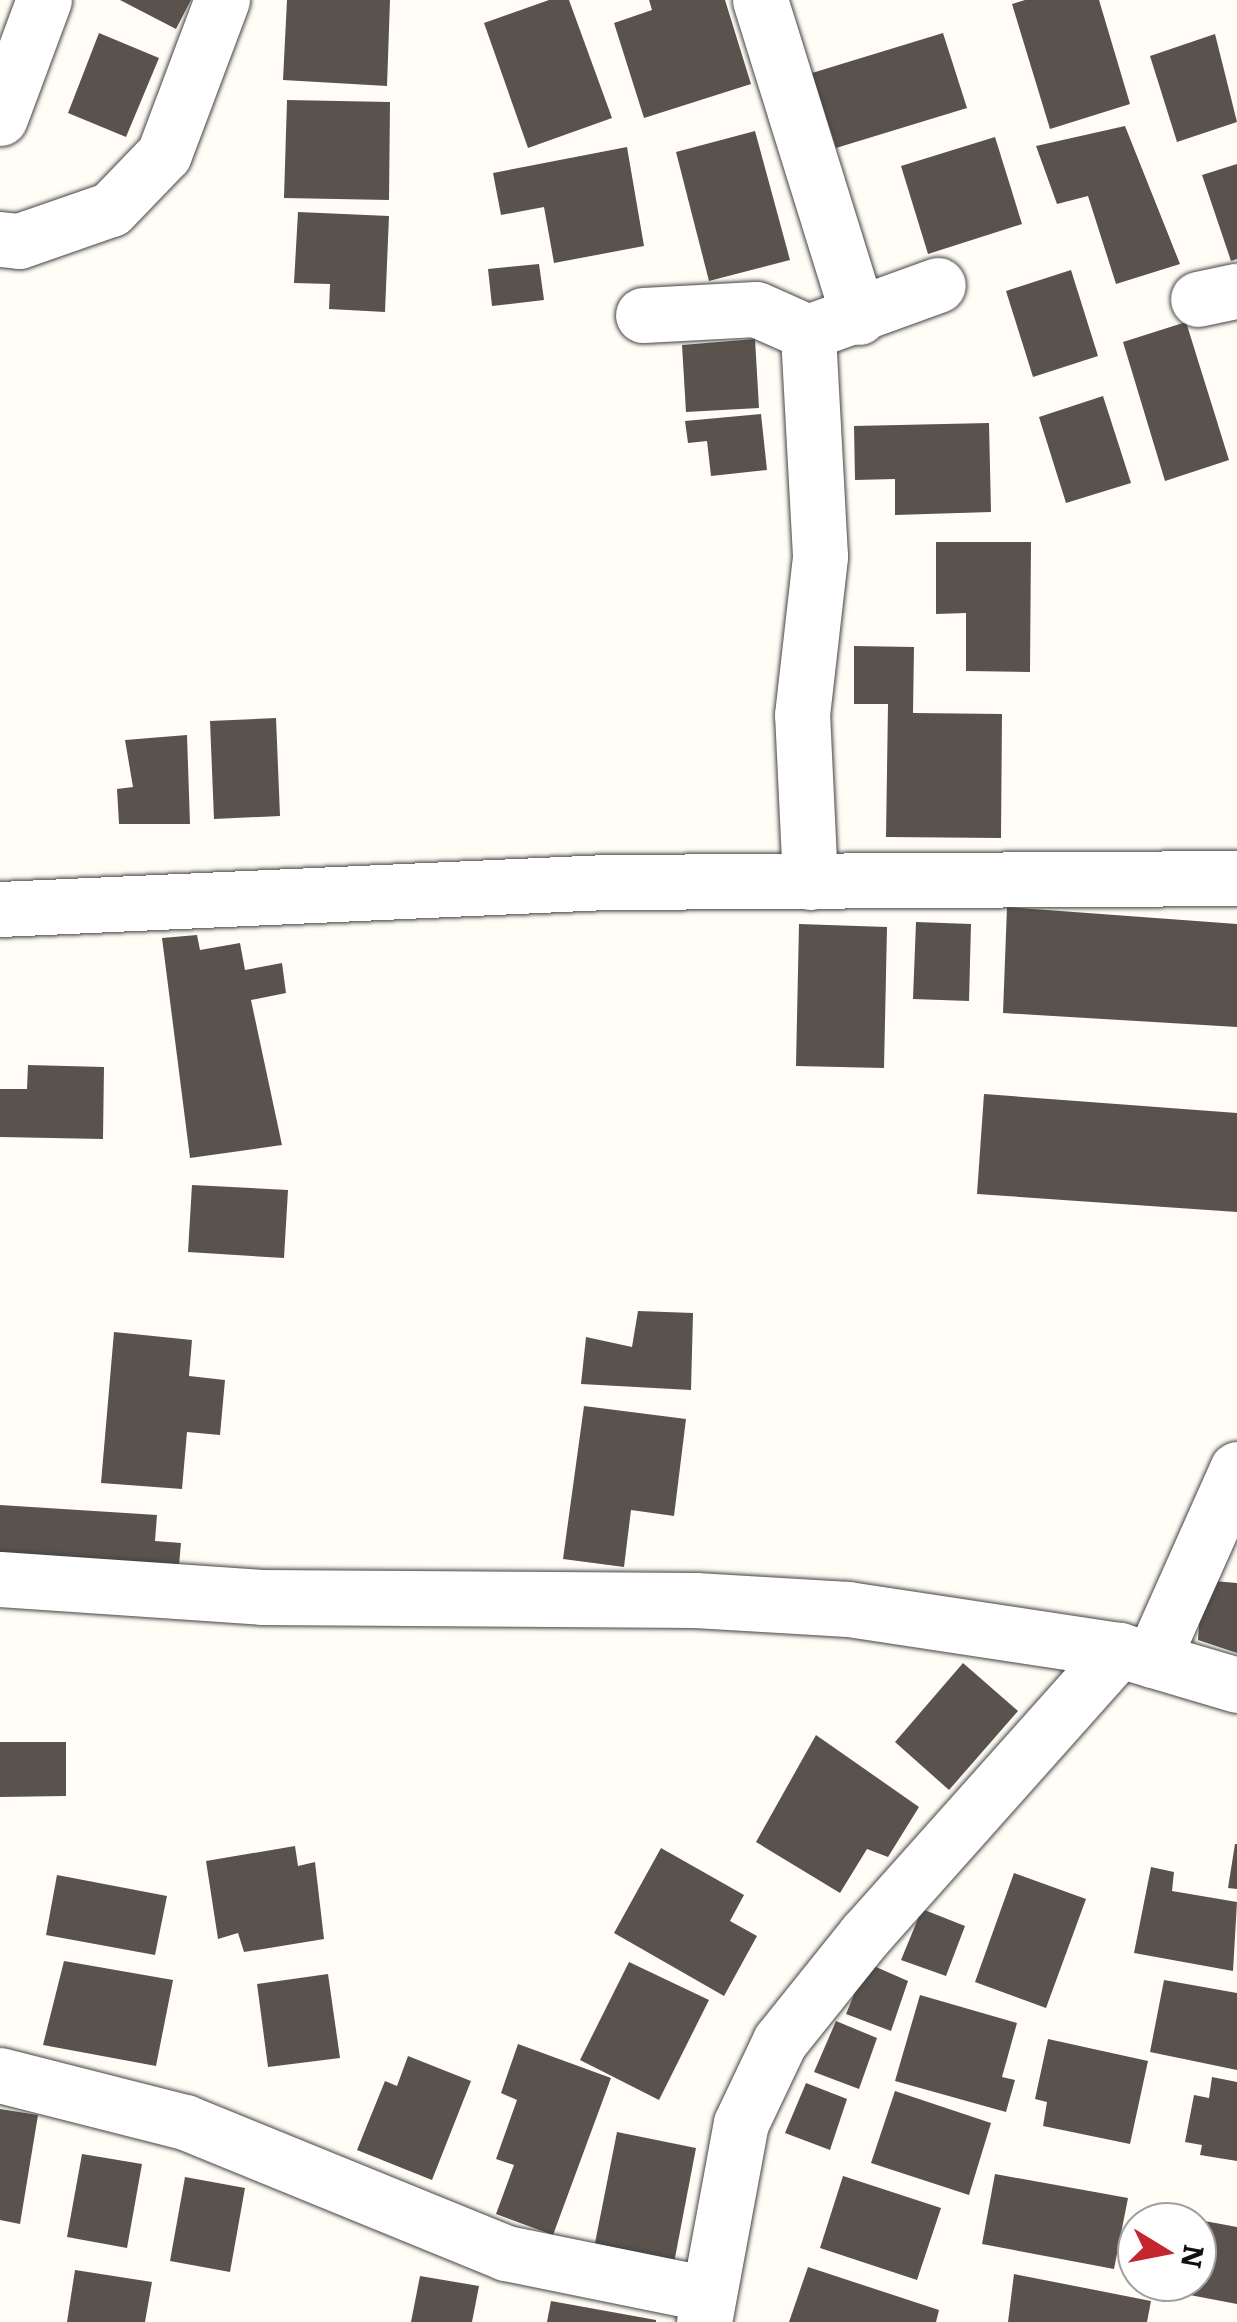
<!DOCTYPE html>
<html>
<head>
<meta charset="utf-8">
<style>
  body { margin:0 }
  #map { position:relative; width:1237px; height:2322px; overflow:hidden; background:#fffdf5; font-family:Literata,serif }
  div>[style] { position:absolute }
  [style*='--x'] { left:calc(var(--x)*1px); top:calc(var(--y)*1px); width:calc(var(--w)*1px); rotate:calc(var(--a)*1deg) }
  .building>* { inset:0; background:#5a524d }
  .roads { filter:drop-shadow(0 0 2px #444) drop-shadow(0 0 2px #444) }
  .pedestrian>* { height:55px; margin:-27.5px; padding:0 27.5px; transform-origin:27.5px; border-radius:27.5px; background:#fff }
  .minor>* { height:55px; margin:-27.5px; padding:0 27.5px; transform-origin:27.5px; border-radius:27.5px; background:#fff }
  span { translate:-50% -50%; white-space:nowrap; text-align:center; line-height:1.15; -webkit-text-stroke:10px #fff; paint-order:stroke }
  .north { position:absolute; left:1117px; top:2202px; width:100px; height:100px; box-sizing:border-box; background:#fff; border:2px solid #a0a0a0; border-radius:50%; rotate:100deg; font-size:28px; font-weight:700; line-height:40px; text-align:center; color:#111 }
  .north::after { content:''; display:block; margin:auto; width:35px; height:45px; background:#c4262e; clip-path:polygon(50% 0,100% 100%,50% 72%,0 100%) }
</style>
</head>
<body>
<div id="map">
  <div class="building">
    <div style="clip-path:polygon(120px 0,191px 0,176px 29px)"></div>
    <div style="clip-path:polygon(287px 0,390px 0,387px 86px,283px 80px)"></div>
    <div style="clip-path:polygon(549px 0,569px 0,612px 118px,528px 148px,484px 23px)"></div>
    <div style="clip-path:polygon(649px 0,725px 0,751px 84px,644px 118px,614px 23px,652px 10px)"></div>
    <div style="clip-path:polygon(1025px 0,1099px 0,1130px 104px,1050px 129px,1012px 4px)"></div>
    <div style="clip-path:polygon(99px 33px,159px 58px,126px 137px,68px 113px)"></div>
    <div style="clip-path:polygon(943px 33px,967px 108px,836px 148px,812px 73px)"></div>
    <div style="clip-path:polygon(1215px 34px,1237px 122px,1177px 142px,1150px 56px)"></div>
    <div style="clip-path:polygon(287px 100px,390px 102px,389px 200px,284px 198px)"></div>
    <div style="clip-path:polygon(1125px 126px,1180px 264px,1116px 284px,1088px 196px,1057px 204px,1036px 146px)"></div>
    <div style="clip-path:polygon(755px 131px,790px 260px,709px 281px,676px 152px)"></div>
    <div style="clip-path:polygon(995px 137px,1022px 224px,928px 254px,901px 166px)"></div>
    <div style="clip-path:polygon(627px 147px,644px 246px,554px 263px,544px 207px,501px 215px,493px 173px)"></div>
    <div style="clip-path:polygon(1237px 164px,1237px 259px,1231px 261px,1202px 175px)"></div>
    <div style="clip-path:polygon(298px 212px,389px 216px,385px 312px,329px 309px,330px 284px,294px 283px)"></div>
    <div style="clip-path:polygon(539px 264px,544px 300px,492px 306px,488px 269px)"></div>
    <div style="clip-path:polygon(1071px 270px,1098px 356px,1033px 377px,1006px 291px)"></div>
    <div style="clip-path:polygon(1186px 322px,1229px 460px,1165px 481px,1123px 342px)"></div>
    <div style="clip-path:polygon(755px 339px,759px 408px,686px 412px,682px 345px)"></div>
    <div style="clip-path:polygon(1103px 396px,1131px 483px,1066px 503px,1039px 417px)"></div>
    <div style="clip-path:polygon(761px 414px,767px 470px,711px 476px,707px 441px,688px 443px,685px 421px)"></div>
    <div style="clip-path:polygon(989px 423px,991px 512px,895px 515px,895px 479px,855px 480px,854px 426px)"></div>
    <div style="clip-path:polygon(936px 542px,1031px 542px,1030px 672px,966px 671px,966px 613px,936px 614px)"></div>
    <div style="clip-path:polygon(854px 646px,914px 647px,913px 713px,1002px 714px,1001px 838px,886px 837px,888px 704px,854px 704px)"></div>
    <div style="clip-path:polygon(276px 718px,280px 816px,214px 819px,210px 721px)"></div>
    <div style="clip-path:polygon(187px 735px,190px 824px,119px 824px,117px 789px,133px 787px,125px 740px)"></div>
    <div style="clip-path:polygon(1007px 907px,1237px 924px,1237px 1027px,1003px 1013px)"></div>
    <div style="clip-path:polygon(916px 922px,971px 924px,969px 1001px,913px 999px)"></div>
    <div style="clip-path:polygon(799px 924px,887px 927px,884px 1068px,796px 1066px)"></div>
    <div style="clip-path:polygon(197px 935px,200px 950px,240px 943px,245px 970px,282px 963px,286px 993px,251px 1000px,282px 1145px,190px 1158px,162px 938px)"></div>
    <div style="clip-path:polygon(28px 1065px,104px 1067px,103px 1139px,0 1137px,0 1089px,27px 1089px)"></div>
    <div style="clip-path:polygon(984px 1094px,1237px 1113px,1237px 1212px,977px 1194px)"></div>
    <div style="clip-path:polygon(192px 1185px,288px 1190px,284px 1258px,188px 1252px)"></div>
    <div style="clip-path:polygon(638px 1311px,693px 1313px,691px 1390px,581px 1384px,586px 1337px,632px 1347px)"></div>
    <div style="clip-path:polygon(114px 1332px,192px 1340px,189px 1376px,225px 1380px,220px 1435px,187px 1432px,182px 1489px,101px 1483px)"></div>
    <div style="clip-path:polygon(584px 1406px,686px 1419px,674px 1516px,631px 1510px,624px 1567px,563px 1559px)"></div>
    <div style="clip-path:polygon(0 1505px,157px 1515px,155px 1541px,181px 1543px,178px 1577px,0 1567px)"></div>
    <div style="clip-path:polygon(1202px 1580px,1237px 1583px,1237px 1653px,1198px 1640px)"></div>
    <div style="clip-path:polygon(963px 1663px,1018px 1711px,949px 1790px,895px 1742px)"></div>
    <div style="clip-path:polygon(816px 1735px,919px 1807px,888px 1857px,867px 1849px,840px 1893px,756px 1842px)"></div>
    <div style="clip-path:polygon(0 1742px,66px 1742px,66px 1796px,0 1797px)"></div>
    <div style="clip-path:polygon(1235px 1844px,1237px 1844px,1237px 1889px,1228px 1888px)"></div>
    <div style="clip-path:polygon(295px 1846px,298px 1866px,315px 1862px,324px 1939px,244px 1952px,238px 1933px,218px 1939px,206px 1861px)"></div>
    <div style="clip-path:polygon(661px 1848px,744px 1895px,730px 1921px,757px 1936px,724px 1996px,614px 1933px)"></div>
    <div style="clip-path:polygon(1151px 1867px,1174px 1872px,1172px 1891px,1237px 1902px,1233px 1971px,1134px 1953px)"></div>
    <div style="clip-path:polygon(1014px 1873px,1086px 1899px,1046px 2008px,975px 1982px)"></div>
    <div style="clip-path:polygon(57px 1875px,167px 1896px,155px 1955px,46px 1935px)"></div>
    <div style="clip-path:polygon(922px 1909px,965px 1926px,946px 1976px,901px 1960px)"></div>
    <div style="clip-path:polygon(64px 1961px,173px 1980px,156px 2066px,43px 2045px)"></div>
    <div style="clip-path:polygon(629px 1962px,709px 2000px,659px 2100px,580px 2060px)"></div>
    <div style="clip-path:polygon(867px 1963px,908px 1981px,891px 2031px,846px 2014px)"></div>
    <div style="clip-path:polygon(328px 1974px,340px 2058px,268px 2067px,257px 1984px)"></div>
    <div style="clip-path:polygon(1164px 1980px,1237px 1993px,1237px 2070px,1150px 2052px)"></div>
    <div style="clip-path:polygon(920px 1995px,1017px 2023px,1002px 2077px,1015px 2080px,1006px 2112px,895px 2081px)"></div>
    <div style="clip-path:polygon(836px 2021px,877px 2038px,859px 2089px,814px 2072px)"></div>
    <div style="clip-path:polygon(1048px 2039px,1148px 2061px,1130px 2144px,1043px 2126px,1047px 2102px,1035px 2099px)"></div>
    <div style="clip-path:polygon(518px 2044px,611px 2078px,553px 2235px,496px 2214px,514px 2165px,496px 2159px,517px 2100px,501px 2093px)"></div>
    <div style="clip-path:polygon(408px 2056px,471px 2081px,432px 2180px,357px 2150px,385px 2081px,397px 2086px)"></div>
    <div style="clip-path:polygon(1212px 2077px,1237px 2082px,1237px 2161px,1200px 2155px,1202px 2145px,1185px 2142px,1194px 2095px,1209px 2098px)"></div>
    <div style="clip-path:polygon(806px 2083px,847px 2099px,830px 2150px,785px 2133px)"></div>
    <div style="clip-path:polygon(895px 2091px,991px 2123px,969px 2195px,871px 2163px)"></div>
    <div style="clip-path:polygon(0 2109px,38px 2115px,20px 2224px,0 2220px)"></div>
    <div style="clip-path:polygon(617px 2132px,696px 2148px,674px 2263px,594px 2248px)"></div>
    <div style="clip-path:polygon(82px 2154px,142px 2164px,127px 2248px,67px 2237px)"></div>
    <div style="clip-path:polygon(995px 2174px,1128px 2198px,1114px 2269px,982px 2244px)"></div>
    <div style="clip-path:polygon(843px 2176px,941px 2208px,917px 2280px,820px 2248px)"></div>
    <div style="clip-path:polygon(185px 2177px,245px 2188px,230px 2272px,170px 2261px)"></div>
    <div style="clip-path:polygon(1167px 2214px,1237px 2227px,1237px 2304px,1153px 2288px,1154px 2282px,1197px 2282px,1197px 2222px,1166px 2222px)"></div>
    <div style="clip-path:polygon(808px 2267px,939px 2310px,936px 2322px,789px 2322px)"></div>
    <div style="clip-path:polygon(75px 2270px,152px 2282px,145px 2322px,67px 2322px)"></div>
    <div style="clip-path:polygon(1014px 2274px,1151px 2301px,1147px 2322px,1008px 2322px)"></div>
    <div style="clip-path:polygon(420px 2276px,479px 2286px,472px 2322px,411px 2322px)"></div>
    <div style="clip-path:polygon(551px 2301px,656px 2320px,656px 2322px,547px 2322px)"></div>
  </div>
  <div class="roads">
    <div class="pedestrian">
      <div style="--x:0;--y:239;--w:19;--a:6"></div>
      <div style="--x:19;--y:241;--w:97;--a:-19.2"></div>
      <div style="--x:111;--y:209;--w:76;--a:-46.1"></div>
      <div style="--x:164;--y:154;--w:165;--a:-69.4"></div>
    </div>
    <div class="minor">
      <div style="--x:760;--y:0;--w:332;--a:72.7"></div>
      <div style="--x:0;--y:118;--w:126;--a:-69.6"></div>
      <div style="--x:1198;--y:299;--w:40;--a:-12"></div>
      <div style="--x:643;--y:315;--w:113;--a:-3"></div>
      <div style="--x:756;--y:309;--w:57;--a:23.9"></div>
      <div style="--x:810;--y:882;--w:167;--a:-92.7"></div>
      <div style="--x:802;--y:715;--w:160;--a:-83.5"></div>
      <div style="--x:820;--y:556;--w:224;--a:-93.1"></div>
      <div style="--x:808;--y:332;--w:138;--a:-19.9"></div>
      <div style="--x:0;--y:909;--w:607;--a:-2.55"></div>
      <div style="--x:606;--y:882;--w:631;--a:-0.36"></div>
      <div style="--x:0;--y:1579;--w:262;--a:3.9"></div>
      <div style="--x:261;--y:1597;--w:434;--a:0.4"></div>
      <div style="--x:695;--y:1600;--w:153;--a:3.4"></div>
      <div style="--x:848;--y:1609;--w:274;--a:8.6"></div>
      <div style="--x:1119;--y:1650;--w:123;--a:16.5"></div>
      <div style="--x:1152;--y:1660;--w:209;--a:-66"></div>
      <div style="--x:0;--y:2075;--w:191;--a:14.3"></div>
      <div style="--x:185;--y:2122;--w:347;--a:22.2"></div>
      <div style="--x:506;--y:2253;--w:206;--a:11.5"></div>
      <div style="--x:704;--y:2322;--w:202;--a:-79.5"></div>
      <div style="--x:741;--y:2123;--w:91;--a:-64.6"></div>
      <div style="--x:780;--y:2041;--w:136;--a:-51.3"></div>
      <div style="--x:865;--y:1935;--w:382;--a:-48.3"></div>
    </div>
  </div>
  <div class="north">N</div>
</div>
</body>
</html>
